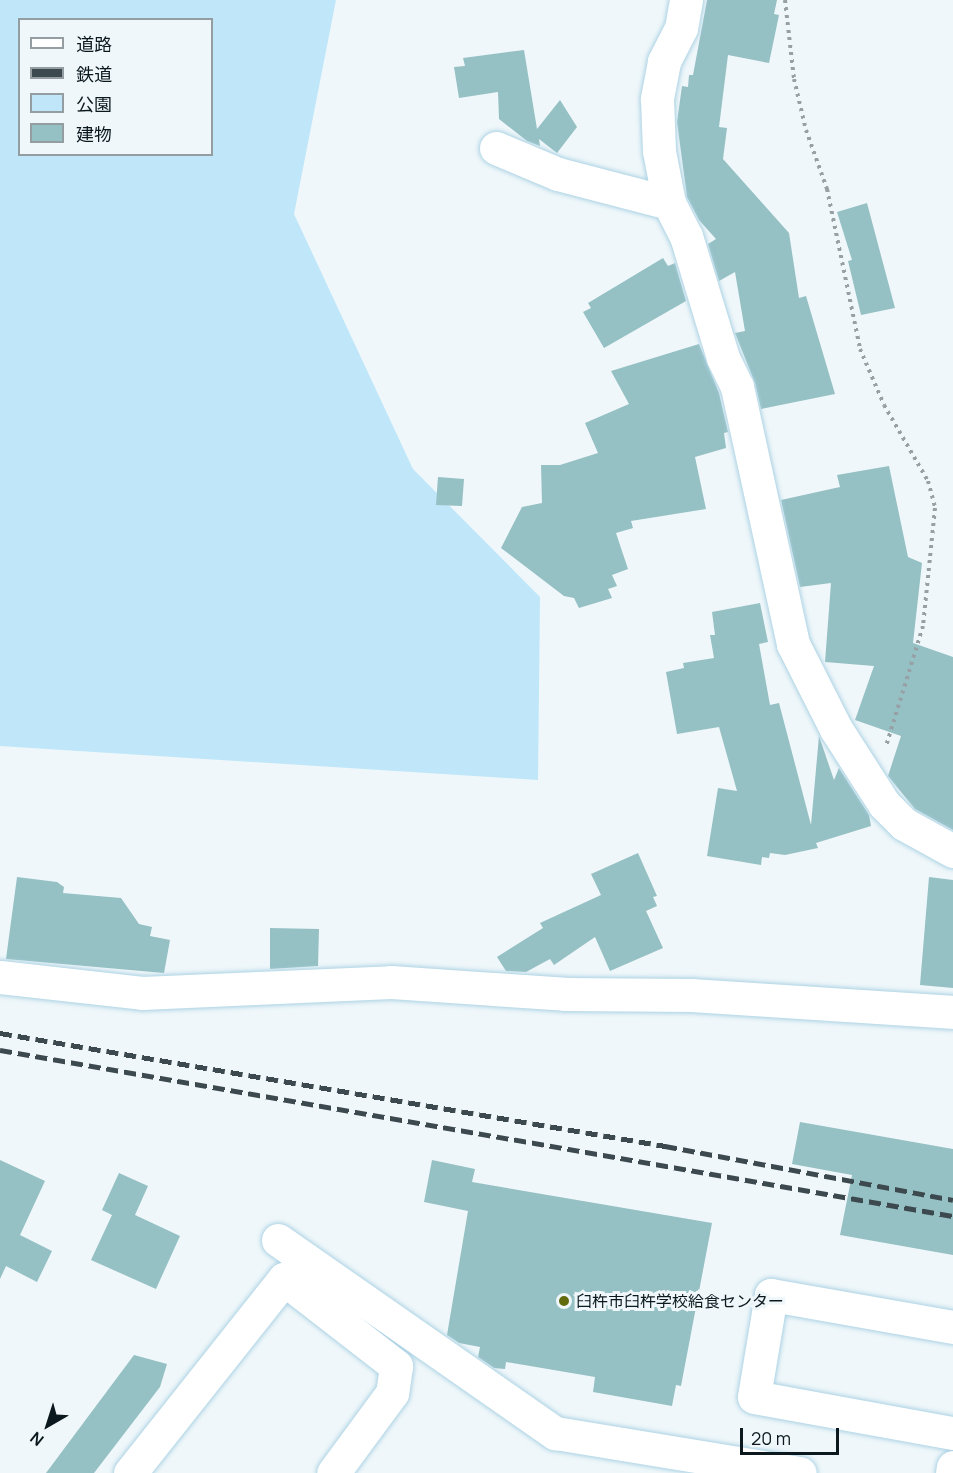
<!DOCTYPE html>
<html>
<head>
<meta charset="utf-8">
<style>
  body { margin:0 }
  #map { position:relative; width:953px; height:1473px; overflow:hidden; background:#eff7fa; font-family:Manrope,"Noto Sans JP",sans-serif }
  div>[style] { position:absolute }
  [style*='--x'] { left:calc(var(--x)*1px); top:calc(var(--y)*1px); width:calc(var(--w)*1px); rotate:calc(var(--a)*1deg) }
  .green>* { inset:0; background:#bfe7f9 }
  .building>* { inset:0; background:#95c0c4 }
  .path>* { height:4px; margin-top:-2px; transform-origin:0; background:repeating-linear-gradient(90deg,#96a0a5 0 3px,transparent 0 7.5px) }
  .roads { filter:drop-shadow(0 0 2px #add3e4) drop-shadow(0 0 2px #add3e4) }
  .minor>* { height:33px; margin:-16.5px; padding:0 16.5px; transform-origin:16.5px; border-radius:16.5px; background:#fff }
  .rail>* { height:4.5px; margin-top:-2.25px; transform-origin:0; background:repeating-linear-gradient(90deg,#3c494e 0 12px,transparent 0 18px) }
  .dots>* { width:16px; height:16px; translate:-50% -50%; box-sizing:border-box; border:3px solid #eff7fa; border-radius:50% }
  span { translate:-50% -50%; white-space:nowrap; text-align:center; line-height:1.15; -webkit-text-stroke:6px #eff7fa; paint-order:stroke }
  .poi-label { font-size:16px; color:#0b191f }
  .left { translate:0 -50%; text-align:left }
  .legend { position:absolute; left:18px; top:18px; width:195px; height:138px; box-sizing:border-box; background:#eff7fa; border:2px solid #949ea2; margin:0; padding:8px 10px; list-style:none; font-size:18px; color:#0b191f }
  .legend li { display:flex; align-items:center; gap:12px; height:30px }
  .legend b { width:30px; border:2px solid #949ea2 }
  .north { position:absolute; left:18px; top:1395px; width:60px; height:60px; -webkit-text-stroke:4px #eff7fa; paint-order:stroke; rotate:219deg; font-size:16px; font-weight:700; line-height:24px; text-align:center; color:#0b191f }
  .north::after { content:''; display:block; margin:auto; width:21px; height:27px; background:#0b191f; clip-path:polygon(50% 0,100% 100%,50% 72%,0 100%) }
  .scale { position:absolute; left:740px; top:1428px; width:99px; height:27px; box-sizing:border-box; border:3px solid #0b191f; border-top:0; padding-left:8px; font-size:18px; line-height:21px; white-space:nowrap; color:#0b191f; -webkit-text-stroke:4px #eff7fa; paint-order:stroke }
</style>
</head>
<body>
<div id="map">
  <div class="green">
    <div style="clip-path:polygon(evenodd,0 0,336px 0,294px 214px,413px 469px,540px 597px,538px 780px,0 746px,0 0,20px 20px,212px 20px,212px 154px,20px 154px,20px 20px)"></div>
  </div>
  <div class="building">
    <div style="clip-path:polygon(707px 0,777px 0,774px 14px,779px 15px,769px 63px,728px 55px,719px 127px,727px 128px,723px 159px,789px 233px,799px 298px,806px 296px,835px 394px,761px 409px,755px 383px,735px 333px,745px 331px,735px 272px,719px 281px,708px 244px,716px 239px,699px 220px,687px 197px,677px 122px,682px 86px,688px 87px,689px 75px,693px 75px)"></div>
    <div style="clip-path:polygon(524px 50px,537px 129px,560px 100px,577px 127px,557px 153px,539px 139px,540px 146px,527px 141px,499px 119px,498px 92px,459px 98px,454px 67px,465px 66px,463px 58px)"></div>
    <div style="clip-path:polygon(867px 203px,895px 308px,861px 315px,848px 261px,852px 260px,837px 212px)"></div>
    <div style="clip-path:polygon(663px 258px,668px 266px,675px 263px,686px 301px,604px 348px,583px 312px,591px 308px,588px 303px)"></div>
    <div style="clip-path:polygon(699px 344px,719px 393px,728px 432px,724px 433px,726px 448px,695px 457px,706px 509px,631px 521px,633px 528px,616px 533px,628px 569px,612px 575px,617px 586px,608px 589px,612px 598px,579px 608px,574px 598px,564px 596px,501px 548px,522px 507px,542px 503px,541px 465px,560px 465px,598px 453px,585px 423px,629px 404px,611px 371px)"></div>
    <div style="clip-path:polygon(889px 466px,908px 557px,922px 563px,913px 643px,953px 657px,953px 830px,915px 809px,888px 776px,901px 736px,855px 720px,874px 666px,825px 662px,831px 583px,800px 587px,781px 500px,840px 487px,837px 475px)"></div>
    <div style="clip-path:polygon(438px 477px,464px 479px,462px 506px,436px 505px)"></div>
    <div style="clip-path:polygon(760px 603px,768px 642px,759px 644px,770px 705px,779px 703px,811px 825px,819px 736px,834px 780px,839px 768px,869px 815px,871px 826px,816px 843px,818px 848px,785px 855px,770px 853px,769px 858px,762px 857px,761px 865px,707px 856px,718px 788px,737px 791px,719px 727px,677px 734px,666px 672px,684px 668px,683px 663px,714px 658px,710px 635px,715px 635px,712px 612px)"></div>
    <div style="clip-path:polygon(638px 853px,657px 896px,653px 897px,657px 906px,646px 911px,663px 948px,610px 971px,595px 937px,554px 965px,550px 959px,526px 972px,506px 971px,497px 957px,543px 928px,540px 923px,601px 895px,591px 874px)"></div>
    <div style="clip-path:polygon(17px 877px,57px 882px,64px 887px,63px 893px,121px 898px,139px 924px,152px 927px,150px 936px,170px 940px,164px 973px,6px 959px)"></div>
    <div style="clip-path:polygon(929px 877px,953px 880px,953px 988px,920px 985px)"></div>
    <div style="clip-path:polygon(270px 928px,319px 929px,318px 966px,270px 969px)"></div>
    <div style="clip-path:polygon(800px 1122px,953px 1149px,953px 1255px,840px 1235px,852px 1175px,792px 1164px)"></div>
    <div style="clip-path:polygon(0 1160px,45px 1181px,20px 1235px,52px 1251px,37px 1282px,6px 1266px,0 1279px)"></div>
    <div style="clip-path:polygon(432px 1160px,475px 1169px,472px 1182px,712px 1223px,681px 1386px,676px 1385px,672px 1406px,593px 1392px,595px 1377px,506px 1362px,505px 1369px,494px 1368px,478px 1357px,480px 1347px,459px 1343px,447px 1335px,468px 1211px,424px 1202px)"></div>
    <div style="clip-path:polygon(119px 1173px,148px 1186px,135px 1215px,180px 1236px,156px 1289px,91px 1260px,112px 1215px,102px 1210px)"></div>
    <div style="clip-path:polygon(134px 1355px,167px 1364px,160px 1387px,94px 1473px,46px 1473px)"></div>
  </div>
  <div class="path">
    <div style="--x:785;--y:0;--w:80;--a:83.5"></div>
    <div style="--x:794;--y:79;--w:52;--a:76.8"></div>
    <div style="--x:806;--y:130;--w:63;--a:70.4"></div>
    <div style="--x:827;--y:189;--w:163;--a:78.3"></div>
    <div style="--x:860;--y:349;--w:61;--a:66.8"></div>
    <div style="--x:884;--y:405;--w:88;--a:59.9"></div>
    <div style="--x:928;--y:481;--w:28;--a:75"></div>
    <div style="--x:935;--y:508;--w:119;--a:95.8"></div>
    <div style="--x:923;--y:626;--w:126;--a:107.1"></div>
  </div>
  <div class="roads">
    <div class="minor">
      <div style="--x:686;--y:0;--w:28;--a:100"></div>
      <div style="--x:681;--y:28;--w:38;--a:117"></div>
      <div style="--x:664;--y:62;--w:38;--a:101"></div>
      <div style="--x:657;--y:99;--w:52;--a:87.8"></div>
      <div style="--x:659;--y:151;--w:53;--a:79.1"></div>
      <div style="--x:669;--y:203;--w:37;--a:63"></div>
      <div style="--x:686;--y:236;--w:127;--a:73.1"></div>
      <div style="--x:723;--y:358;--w:32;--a:64"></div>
      <div style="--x:737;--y:387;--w:263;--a:77.7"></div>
      <div style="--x:793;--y:644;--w:95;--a:63.2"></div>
      <div style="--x:836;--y:729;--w:89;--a:57.4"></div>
      <div style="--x:884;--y:804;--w:28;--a:45"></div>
      <div style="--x:904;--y:824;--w:56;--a:28.9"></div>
      <div style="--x:496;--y:148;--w:67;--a:22.8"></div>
      <div style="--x:558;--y:174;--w:115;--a:14.6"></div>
      <div style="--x:0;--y:977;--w:143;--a:6.4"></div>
      <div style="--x:142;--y:993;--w:249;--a:-2.5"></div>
      <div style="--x:391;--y:982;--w:174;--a:3.9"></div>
      <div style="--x:565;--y:994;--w:127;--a:0.5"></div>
      <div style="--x:692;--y:995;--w:262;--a:3.7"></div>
      <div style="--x:278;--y:1240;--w:338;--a:34.9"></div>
      <div style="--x:555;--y:1433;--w:248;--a:9.3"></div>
      <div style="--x:953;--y:1327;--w:185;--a:-170"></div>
      <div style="--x:771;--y:1295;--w:103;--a:99.5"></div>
      <div style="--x:754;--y:1397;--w:202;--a:10.3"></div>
      <div style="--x:130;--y:1473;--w:248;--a:-51.6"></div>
      <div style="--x:284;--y:1279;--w:142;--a:37.8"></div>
      <div style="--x:396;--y:1366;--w:27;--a:98"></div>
      <div style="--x:392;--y:1393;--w:99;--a:126.4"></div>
      <div style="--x:952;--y:1473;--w:6;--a:-81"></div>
    </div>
  </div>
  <div class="rail">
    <div style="--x:0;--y:1033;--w:675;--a:9.64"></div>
    <div style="--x:665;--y:1146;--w:293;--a:10.6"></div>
    <div style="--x:0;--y:1050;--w:967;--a:9.88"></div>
  </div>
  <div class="dots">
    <div style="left:564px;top:1301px;background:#626b0f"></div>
  </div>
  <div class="poi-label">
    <span class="left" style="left:576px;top:1301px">臼杵市臼杵学校給食センター</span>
  </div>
  <ul class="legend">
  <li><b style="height:8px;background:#fff"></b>道路</li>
  <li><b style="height:8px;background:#3c494e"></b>鉄道</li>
  <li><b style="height:16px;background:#bfe7f9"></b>公園</li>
  <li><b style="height:16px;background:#95c0c4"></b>建物</li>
  </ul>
  <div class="north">N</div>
  <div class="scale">20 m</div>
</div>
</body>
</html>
